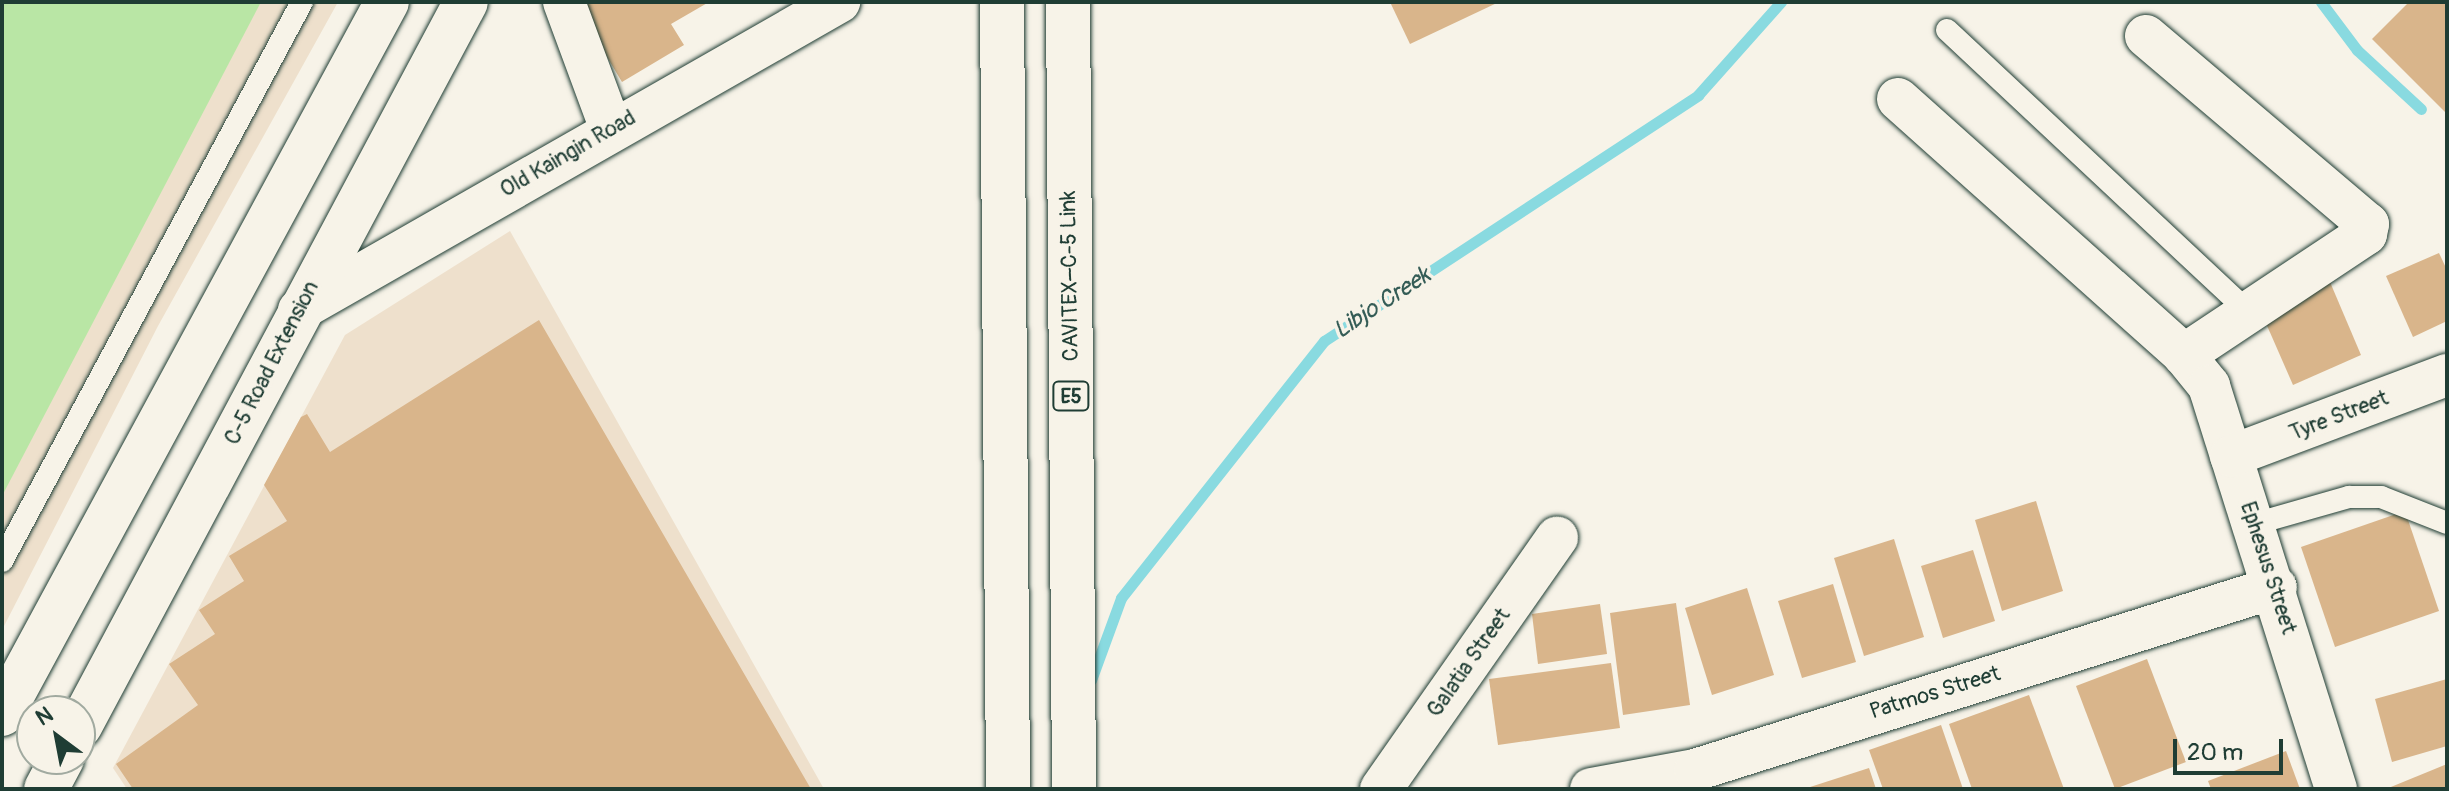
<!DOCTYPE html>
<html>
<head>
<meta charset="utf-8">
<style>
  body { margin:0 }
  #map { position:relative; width:2449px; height:791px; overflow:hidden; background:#f7f3e8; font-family:Pangolin,sans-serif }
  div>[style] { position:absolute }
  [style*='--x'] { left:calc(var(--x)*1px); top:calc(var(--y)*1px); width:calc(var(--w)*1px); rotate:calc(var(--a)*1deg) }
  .built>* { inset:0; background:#eee0cc }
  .green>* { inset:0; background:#b9e6a5 }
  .stream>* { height:11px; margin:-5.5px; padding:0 5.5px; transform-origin:5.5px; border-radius:5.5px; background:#89dae0 }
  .building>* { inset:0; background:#d9b58b }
  .roads { filter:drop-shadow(0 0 2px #1f3d34) drop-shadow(0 0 2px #1f3d34) }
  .lane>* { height:22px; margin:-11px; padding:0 11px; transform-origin:11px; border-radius:11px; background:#f7f3e8 }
  .street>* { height:42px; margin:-21px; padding:0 21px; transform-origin:21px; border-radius:21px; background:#f7f3e8 }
  .primary>* { height:44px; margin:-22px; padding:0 22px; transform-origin:22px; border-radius:22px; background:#f7f3e8 }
  .highway>* { height:44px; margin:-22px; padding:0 22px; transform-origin:22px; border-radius:22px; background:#f7f3e8 }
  span { translate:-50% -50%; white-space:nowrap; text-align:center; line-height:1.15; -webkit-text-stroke:7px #f7f3e8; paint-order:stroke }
  .shield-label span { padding:2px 6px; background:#f7f3e8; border:2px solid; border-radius:6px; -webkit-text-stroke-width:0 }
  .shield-label { font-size:20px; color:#1f3d34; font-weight:700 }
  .street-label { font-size:22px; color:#1f3d34 }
  .water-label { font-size:24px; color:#345c56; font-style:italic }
  .frame { position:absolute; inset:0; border:4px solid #1f3d34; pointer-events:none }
  .north { position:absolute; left:16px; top:695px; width:80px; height:80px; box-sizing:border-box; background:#f7f3e8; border:2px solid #a1aaa0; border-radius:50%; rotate:328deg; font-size:22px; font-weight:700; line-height:32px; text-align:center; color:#1f3d34 }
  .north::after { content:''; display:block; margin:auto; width:28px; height:36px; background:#1f3d34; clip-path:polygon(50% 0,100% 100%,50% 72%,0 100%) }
  .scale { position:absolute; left:2173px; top:739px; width:110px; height:36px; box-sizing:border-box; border:4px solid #1f3d34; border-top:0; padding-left:10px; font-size:24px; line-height:28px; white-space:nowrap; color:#1f3d34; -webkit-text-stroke:6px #f7f3e8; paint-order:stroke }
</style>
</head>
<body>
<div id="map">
  <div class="built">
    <div style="clip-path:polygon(2px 2px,338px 2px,158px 326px,2px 630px)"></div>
    <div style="clip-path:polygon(510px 231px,824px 789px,127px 789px,113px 768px,345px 335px)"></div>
  </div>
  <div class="green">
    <div style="clip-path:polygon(2px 2px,261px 2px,2px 496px)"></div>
  </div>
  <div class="stream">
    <div style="--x:2321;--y:2;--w:60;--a:53.1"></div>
    <div style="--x:2357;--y:50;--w:87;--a:42.7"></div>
    <div style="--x:1091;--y:680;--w:87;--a:-69.9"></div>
    <div style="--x:1121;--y:598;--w:328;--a:-51.7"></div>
    <div style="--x:1324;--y:341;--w:448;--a:-33.3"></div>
    <div style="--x:1698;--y:95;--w:125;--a:-48.3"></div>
  </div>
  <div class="building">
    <div style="clip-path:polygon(574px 2px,709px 2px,671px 24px,684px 45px,622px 82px)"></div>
    <div style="clip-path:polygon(1390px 2px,1499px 2px,1410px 44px)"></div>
    <div style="clip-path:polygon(2409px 2px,2447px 2px,2447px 114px,2372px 39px)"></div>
    <div style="clip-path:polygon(2439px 253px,2447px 270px,2447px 321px,2413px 337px,2386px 276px)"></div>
    <div style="clip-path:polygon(2330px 282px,2361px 355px,2293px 385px,2261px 312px)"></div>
    <div style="clip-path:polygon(539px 320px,811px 789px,133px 789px,116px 764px,198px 705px,169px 664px,215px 634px,199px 610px,244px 581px,229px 556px,287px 521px,264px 485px,301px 417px,307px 414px,330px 452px)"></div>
    <div style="clip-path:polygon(2036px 501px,2063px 591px,2002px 611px,1975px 520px)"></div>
    <div style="clip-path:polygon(2405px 511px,2439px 611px,2335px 647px,2301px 547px)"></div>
    <div style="clip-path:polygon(1894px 539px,1924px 637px,1864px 656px,1834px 558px)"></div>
    <div style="clip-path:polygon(1973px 550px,1995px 621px,1943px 638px,1921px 566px)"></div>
    <div style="clip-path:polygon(1833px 584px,1856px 662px,1802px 678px,1778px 601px)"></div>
    <div style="clip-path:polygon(1747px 588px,1774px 675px,1712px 695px,1685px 608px)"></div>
    <div style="clip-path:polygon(1676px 603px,1690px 705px,1623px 715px,1610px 613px)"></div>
    <div style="clip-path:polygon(1600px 604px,1607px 654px,1538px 664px,1532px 614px)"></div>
    <div style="clip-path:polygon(2147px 659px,2186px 762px,2115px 789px,2076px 686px)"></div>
    <div style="clip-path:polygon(1611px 663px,1620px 728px,1498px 745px,1489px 679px)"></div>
    <div style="clip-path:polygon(2447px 679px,2447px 746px,2392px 762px,2375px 699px)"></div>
    <div style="clip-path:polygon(2029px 695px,2064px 789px,1972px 789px,1949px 724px)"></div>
    <div style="clip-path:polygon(1941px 725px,1963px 789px,1883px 789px,1869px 750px)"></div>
    <div style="clip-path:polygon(2286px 751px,2300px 789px,2211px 789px,2208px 781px)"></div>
    <div style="clip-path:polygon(2447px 764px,2447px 789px,2386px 789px)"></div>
    <div style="clip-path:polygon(1869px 768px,1876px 789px,1807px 789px,1807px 788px)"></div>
  </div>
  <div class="roads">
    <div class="lane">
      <div style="--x:1947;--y:30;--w:411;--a:43.1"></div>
      <div style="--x:2254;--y:524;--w:99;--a:-15.9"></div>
      <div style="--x:2349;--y:497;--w:32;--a:0"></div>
      <div style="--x:2381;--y:497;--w:71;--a:21.5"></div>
      <div style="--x:2;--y:561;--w:634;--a:-61.78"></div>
    </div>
    <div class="street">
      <div style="--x:564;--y:2;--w:135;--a:69.7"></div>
      <div style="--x:2146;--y:36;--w:291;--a:40.3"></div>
      <div style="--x:2368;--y:224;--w:10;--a:101"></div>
      <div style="--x:2366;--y:234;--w:219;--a:146.4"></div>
      <div style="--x:1898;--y:99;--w:384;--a:41.8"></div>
      <div style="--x:2184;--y:355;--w:40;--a:51"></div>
      <div style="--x:2209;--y:386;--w:423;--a:72.5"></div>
      <div style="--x:299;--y:310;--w:622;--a:-29.7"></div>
      <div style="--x:2231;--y:456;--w:231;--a:-20.6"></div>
      <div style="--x:1381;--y:789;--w:307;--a:-55"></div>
      <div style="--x:1591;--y:789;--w:106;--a:-10.4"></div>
      <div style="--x:1695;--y:770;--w:609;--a:-17.48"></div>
    </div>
    <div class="primary">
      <div style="--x:2;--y:714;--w:809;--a:-61.6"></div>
      <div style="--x:80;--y:726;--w:820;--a:-61.94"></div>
      <div style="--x:46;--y:789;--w:34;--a:-62"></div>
    </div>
    <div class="highway">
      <div style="--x:1002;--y:2;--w:787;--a:89.56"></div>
      <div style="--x:1068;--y:2;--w:787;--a:89.56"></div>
    </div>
  </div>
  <div class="shield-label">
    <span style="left:1071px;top:396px">E5</span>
  </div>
  <div class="street-label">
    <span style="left:568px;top:154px;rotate:-30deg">Old Kaingin Road</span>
    <span style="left:1070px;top:276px;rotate:-91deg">CAVITEX–C-5 Link</span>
    <span style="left:272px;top:363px;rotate:-63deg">C-5 Road Extension</span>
    <span style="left:2339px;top:416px;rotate:-21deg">Tyre Street</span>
    <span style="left:2268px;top:568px;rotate:72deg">Ephesus Street</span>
    <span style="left:1469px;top:663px;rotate:-55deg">Galatia Street</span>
    <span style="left:1935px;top:693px;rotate:-17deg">Patmos Street</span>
  </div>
  <div class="water-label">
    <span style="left:1382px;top:303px;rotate:-33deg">Libjo Creek</span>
  </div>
  <div class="frame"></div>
  <div class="north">N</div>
  <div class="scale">20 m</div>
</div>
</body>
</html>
